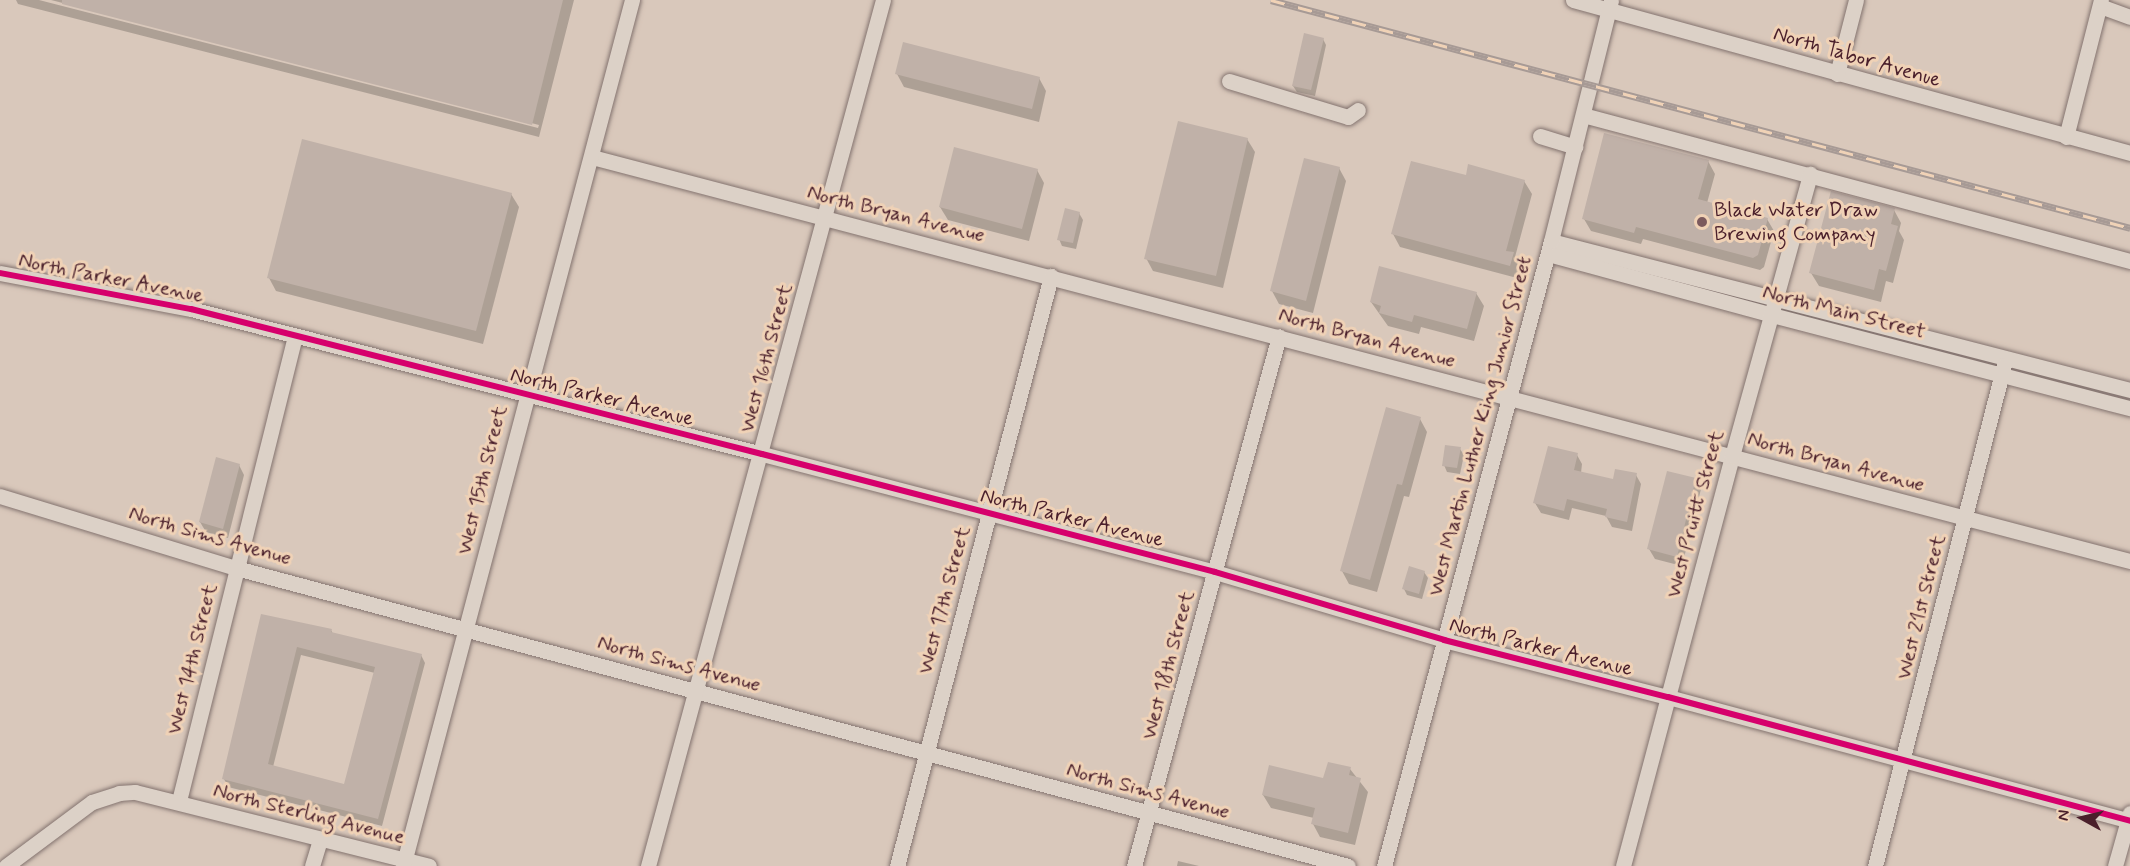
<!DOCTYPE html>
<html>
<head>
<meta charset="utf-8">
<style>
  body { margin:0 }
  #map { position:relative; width:2130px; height:866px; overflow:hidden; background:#d9c8bb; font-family:Mynerve,sans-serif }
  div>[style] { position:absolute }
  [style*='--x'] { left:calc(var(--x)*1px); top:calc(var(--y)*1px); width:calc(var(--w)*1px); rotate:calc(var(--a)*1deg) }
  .shadow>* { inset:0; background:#0003 }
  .building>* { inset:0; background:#c0b1a8 }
  .roads { filter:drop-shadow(0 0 2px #83736f) drop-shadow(0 0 2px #83736f) }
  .minor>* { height:15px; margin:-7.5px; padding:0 7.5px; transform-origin:7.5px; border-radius:7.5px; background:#dcd1c7 }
  .rail>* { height:7px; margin-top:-3.5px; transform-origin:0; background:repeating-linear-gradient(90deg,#f0d2b6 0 14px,#a79a95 0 28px); box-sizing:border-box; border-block:2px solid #a79a95 }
  .cycleway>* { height:6px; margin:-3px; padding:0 3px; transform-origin:3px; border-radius:3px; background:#d6006c }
  .dots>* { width:16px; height:16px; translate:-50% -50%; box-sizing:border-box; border:3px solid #f0d2b6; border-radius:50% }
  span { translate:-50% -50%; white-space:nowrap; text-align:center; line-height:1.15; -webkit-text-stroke:6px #f0d2b6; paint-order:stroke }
  .street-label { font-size:21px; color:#4a1f2b }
  .poi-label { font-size:21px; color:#4a1f2b }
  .left { translate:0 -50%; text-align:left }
  .north { position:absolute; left:2052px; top:788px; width:60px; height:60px; -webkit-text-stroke:4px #f0d2b6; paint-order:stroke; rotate:278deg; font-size:16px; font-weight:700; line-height:24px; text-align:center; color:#4a1f2b }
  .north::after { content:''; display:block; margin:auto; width:21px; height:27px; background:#4a1f2b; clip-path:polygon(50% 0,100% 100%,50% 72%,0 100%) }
</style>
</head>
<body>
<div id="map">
  <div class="shadow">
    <div style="clip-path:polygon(16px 0,39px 0,538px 128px,539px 125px,51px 0,574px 0,539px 137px,18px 4px)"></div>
    <div style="clip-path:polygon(1323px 39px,1326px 45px,1315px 96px,1297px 92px,1293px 86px)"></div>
    <div style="clip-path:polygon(897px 74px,1039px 78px,1046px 91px,1039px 122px,904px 87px)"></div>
    <div style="clip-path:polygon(1247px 139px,1255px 152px,1223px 288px,1153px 271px,1146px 258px)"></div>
    <div style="clip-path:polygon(1708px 161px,1715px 174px,1707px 203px,1767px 219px,1774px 231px,1764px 267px,1760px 270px,1643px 239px,1641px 244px,1591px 231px,1584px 219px)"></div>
    <div style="clip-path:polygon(1339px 168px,1346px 181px,1313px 313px,1279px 304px,1272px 291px)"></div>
    <div style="clip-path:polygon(1037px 170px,1044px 183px,1029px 241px,948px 220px,940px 207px)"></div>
    <div style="clip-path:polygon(1467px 177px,1524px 181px,1532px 194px,1515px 257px,1520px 267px,1517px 278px,1400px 247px,1393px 234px)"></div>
    <div style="clip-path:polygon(511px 194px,519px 207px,483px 344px,276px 291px,269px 278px)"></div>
    <div style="clip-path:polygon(1894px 210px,1901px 223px,1899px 231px,1904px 240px,1893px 283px,1886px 281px,1881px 302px,1819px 286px,1811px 273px)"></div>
    <div style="clip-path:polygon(1079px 213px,1083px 220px,1076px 249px,1062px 246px,1059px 239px)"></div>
    <div style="clip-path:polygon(1476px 293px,1484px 306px,1474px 341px,1421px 327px,1419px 334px,1388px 326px,1371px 302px)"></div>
    <div style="clip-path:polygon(1420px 419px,1427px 432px,1409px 497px,1404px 496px,1377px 592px,1349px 584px,1342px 571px)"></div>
    <div style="clip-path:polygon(1460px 449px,1464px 455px,1460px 474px,1447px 472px,1444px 465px)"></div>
    <div style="clip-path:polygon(1577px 455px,1582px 464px,1581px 473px,1614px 481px,1636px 475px,1641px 484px,1632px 531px,1612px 527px,1606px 516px,1572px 508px,1569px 520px,1541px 513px,1535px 503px)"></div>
    <div style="clip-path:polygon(239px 465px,244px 475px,228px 538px,206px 532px,200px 522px)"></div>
    <div style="clip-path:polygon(1695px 480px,1701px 489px,1682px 566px,1655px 559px,1649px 549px)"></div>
    <div style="clip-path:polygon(1424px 572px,1428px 578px,1422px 599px,1407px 595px,1404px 589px)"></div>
    <div style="clip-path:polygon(evenodd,262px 616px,331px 630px,333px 634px,421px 655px,425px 663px,382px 826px,228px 787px,224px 779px,262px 616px,301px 655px,375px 673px,345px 786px,273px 767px,301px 655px)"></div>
    <div style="clip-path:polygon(1350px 769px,1368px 792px,1355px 845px,1320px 837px,1313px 824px,1314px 818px,1271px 808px,1263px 795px,1325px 780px)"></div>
    <div style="clip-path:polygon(1178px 861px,1199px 866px,1177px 866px)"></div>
  </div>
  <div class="building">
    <div style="clip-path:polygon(62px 0,563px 0,532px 125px,62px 4px)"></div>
    <div style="clip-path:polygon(1304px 33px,1324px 38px,1311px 90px,1292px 86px)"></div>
    <div style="clip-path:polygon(903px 42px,1040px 77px,1032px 109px,895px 74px)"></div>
    <div style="clip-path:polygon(1178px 121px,1248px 138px,1216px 276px,1144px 259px)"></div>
    <div style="clip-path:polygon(1604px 133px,1709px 160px,1698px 199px,1768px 218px,1758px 255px,1753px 258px,1636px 227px,1634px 233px,1582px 219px)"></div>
    <div style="clip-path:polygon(302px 139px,512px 193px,476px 331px,267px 278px)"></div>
    <div style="clip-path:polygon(954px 147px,1038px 169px,1022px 229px,939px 207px)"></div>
    <div style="clip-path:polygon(1304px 158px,1340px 167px,1306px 301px,1270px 291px)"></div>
    <div style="clip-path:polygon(1411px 161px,1466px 175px,1468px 164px,1525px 180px,1506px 251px,1514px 252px,1510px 266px,1391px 234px)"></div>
    <div style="clip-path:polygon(1831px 191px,1895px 208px,1891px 224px,1898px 226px,1886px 271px,1879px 269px,1874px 290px,1809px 273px)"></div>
    <div style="clip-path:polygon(1065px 208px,1080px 212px,1073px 243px,1057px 240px)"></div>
    <div style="clip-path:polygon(1379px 266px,1477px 292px,1467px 329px,1414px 315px,1412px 322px,1379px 313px,1381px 306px,1370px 302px)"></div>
    <div style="clip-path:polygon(1386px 407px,1421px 417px,1402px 485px,1397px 484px,1370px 580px,1340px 571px)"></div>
    <div style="clip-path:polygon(1445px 445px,1461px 447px,1457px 468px,1442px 466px)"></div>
    <div style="clip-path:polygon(1548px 446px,1578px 453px,1574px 470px,1613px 479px,1615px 469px,1637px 473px,1627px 522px,1605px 517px,1607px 509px,1567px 499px,1564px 511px,1533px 503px)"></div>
    <div style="clip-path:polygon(216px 457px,240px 464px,223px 529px,199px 522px)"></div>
    <div style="clip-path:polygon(1667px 471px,1696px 478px,1677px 557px,1647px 549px)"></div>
    <div style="clip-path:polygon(1409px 566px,1425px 571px,1419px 594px,1402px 589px)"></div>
    <div style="clip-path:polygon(evenodd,261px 614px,332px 629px,331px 632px,422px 654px,378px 819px,222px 779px,261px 614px,297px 647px,375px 667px,344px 784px,268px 764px,297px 647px)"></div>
    <div style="clip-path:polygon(1328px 762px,1351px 767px,1349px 775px,1361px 778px,1348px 833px,1311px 824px,1315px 808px,1262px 795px,1269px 765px,1323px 778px)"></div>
  </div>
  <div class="roads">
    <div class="minor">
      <div style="--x:1573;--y:0;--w:578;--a:15.36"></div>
      <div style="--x:2100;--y:6;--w:32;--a:20"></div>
      <div style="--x:1837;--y:74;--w:76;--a:-75.6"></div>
      <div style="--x:1229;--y:81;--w:124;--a:16.8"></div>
      <div style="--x:1348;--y:117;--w:12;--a:-35"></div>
      <div style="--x:1583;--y:115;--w:566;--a:14.94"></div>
      <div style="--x:1540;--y:136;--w:37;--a:17"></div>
      <div style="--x:2066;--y:137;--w:141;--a:-75.7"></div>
      <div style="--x:592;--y:157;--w:1590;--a:14.72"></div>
      <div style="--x:1551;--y:241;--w:598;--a:14.43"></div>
      <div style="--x:1548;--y:254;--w:232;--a:15.2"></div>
      <div style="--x:1772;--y:315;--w:370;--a:14.6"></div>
      <div style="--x:0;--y:273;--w:194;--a:10.7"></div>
      <div style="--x:191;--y:309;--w:589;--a:14.25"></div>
      <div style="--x:762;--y:454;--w:468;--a:14.6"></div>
      <div style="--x:1215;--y:572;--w:239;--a:16.5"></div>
      <div style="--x:1444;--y:640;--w:231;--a:14.3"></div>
      <div style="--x:1668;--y:697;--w:478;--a:15"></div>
      <div style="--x:0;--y:496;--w:247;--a:17"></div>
      <div style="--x:236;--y:568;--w:1151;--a:15"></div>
      <div style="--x:179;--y:801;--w:479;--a:-76"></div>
      <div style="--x:6;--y:866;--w:107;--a:-36.7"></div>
      <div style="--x:92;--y:802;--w:28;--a:-18"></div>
      <div style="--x:119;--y:793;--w:16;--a:-4"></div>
      <div style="--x:135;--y:792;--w:303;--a:14.1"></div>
      <div style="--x:312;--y:866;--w:27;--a:-73"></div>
      <div style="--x:403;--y:866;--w:896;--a:-75.19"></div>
      <div style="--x:648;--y:866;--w:897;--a:-74.82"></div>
      <div style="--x:897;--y:866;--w:610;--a:-75.37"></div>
      <div style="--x:1134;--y:866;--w:549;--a:-74.7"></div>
      <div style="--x:1384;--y:866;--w:647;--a:-75.04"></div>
      <div style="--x:1551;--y:241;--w:248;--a:-76"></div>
      <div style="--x:1623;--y:866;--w:424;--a:-75.1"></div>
      <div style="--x:1732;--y:456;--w:293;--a:-74.5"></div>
      <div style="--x:1875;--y:866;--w:517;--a:-75.56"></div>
      <div style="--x:2115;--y:866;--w:55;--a:-74.2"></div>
    </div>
  </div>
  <div class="rail">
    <div style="--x:1271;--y:0;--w:889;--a:14.86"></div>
  </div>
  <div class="cycleway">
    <div style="--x:0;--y:273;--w:194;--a:10.7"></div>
    <div style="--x:191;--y:309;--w:589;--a:14.25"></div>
    <div style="--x:762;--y:454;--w:468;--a:14.6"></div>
    <div style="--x:1215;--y:572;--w:239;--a:16.5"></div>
    <div style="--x:1444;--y:640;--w:231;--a:14.3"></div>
    <div style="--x:1668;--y:697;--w:478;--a:15"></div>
  </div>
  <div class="dots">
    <div style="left:1702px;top:222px;background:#7c5a5d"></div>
  </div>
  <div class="street-label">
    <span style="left:1857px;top:57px;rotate:16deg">North Tabor Avenue</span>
    <span style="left:896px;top:214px;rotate:14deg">North Bryan Avenue</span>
    <span style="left:111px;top:278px;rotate:11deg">North Parker Avenue</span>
    <span style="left:1844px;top:312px;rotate:14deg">North Main Street</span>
    <span style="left:1367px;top:338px;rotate:15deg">North Bryan Avenue</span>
    <span style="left:766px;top:358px;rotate:-75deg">West 16th Street</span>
    <span style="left:602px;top:397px;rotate:14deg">North Parker Avenue</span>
    <span style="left:1480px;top:426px;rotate:-75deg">West Martin Luther King Junior Street</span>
    <span style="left:1836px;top:462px;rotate:15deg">North Bryan Avenue</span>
    <span style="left:482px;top:480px;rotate:-76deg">West 15th Street</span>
    <span style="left:1695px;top:514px;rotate:-75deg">West Pruitt Street</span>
    <span style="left:1072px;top:518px;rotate:14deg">North Parker Avenue</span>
    <span style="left:210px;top:536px;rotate:16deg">North Sims Avenue</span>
    <span style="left:944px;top:600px;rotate:-75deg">West 17th Street</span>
    <span style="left:1921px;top:607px;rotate:-76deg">West 21st Street</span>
    <span style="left:1541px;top:647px;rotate:14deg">North Parker Avenue</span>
    <span style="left:192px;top:659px;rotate:-76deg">West 14th Street</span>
    <span style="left:679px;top:664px;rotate:15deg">North Sims Avenue</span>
    <span style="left:1168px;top:665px;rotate:-75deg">West 18th Street</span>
    <span style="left:1148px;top:791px;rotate:15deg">North Sims Avenue</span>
    <span style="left:309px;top:814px;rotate:14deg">North Sterling Avenue</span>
  </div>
  <div class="poi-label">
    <span class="left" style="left:1714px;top:222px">Black Water Draw<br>Brewing Company</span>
  </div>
  <div class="north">N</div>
</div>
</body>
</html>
